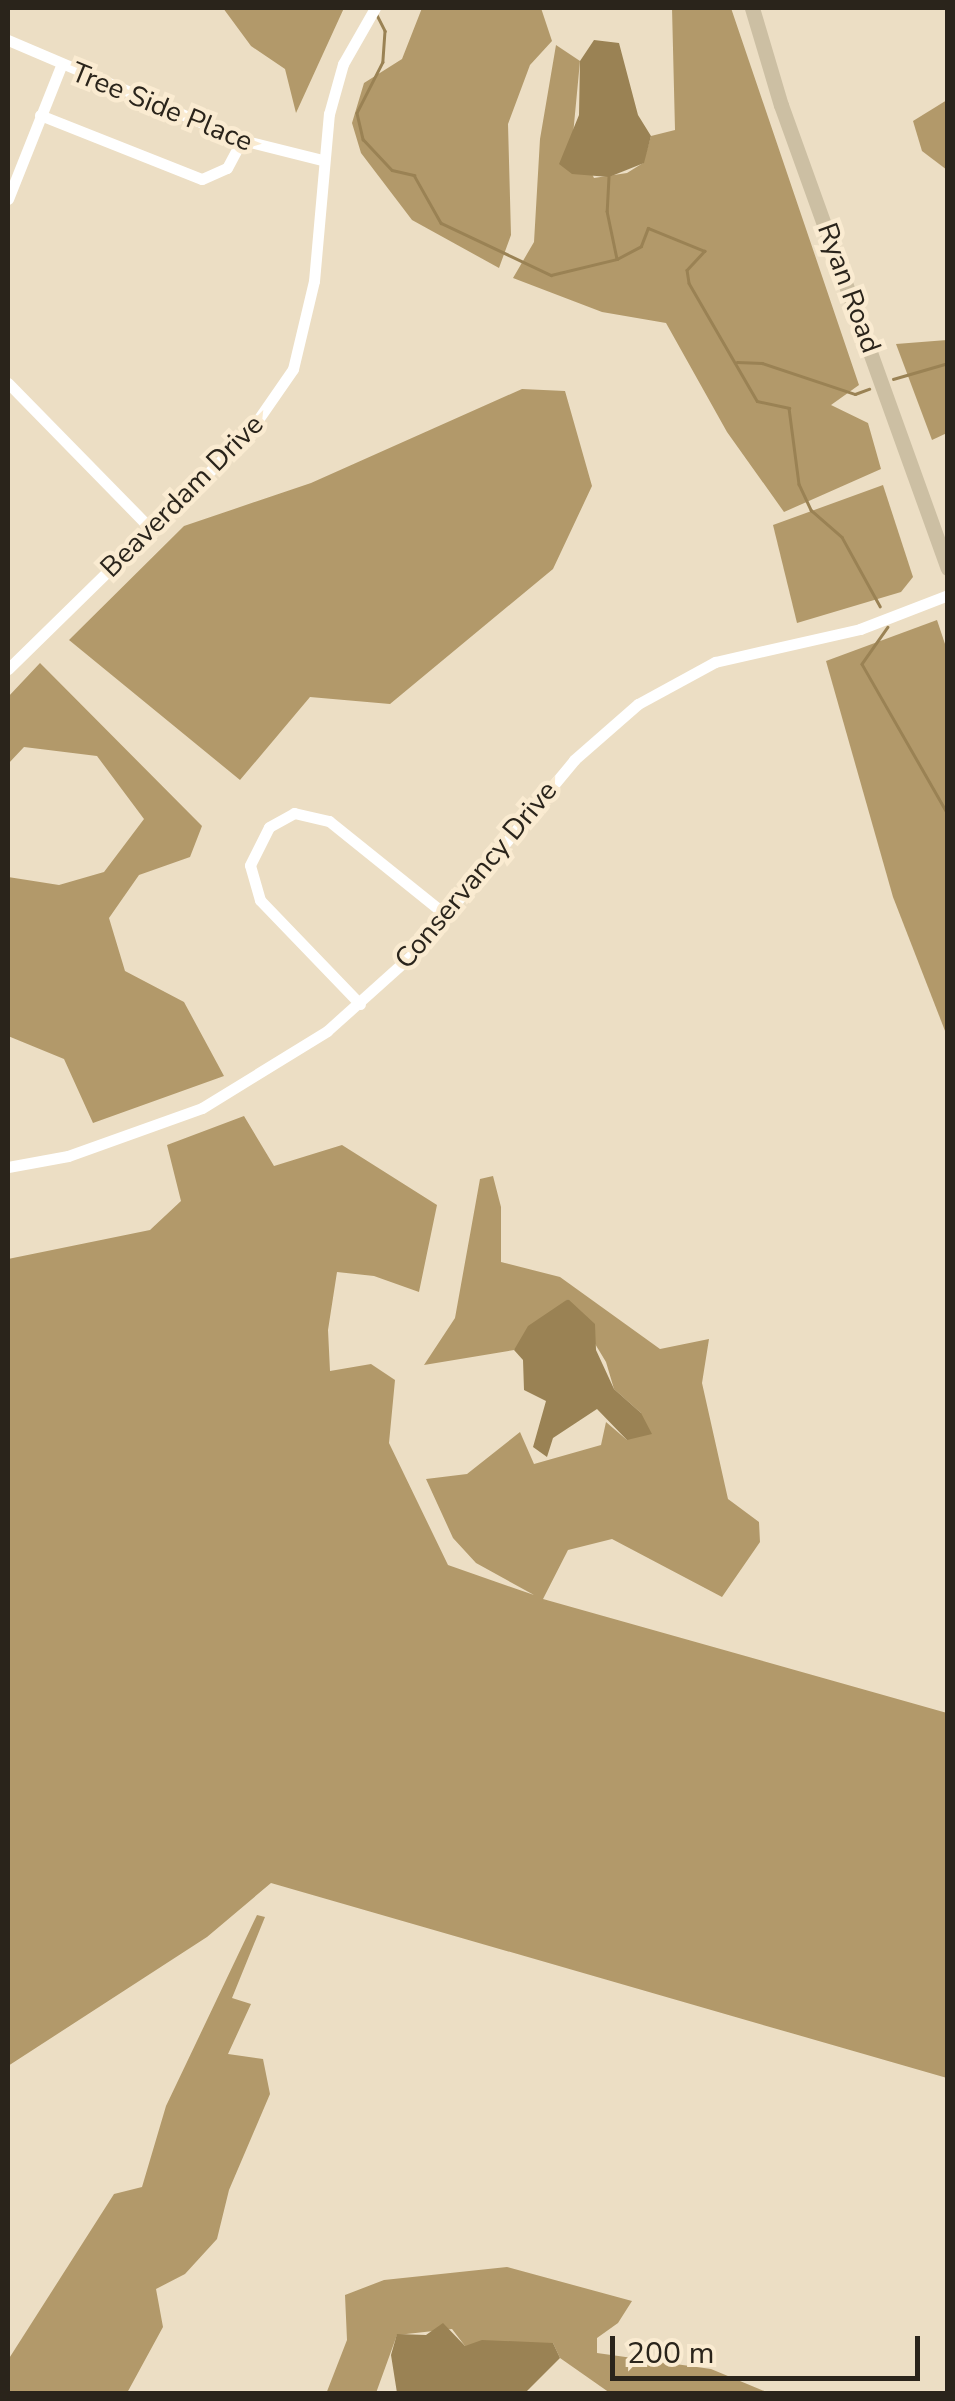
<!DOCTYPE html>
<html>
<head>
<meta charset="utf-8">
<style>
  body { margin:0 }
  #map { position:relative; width:955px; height:2401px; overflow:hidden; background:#ecdec4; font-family:"Nunito Sans",sans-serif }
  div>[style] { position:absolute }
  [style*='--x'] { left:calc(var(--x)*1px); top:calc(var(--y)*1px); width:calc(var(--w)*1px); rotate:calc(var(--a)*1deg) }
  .forest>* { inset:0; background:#b2996a }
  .water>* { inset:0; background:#9a8254 }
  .stream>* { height:2.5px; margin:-1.25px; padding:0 1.25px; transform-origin:1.25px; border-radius:1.25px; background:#9a8254 }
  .street>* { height:11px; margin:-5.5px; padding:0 5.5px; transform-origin:5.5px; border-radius:5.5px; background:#fff }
  .secondary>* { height:15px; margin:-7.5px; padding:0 7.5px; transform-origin:7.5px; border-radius:7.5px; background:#ccbfa3 }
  span { translate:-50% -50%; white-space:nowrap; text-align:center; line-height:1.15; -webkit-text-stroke:9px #faebd1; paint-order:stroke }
  .street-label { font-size:28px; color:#2a241b }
  .frame { position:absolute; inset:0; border:10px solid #2a241b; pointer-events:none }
  .scale { position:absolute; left:610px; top:2336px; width:310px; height:45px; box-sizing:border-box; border:5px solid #2a241b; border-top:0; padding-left:12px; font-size:30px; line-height:35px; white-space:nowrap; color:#2a241b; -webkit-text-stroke:8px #faebd1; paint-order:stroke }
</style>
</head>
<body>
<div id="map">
  <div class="forest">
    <div style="clip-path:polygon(223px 8px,344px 8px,296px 113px,285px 69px,251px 46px)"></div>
    <div style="clip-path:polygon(422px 8px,541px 8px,552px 41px,530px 65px,508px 124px,511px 235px,499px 268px,412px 220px,361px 153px,352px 123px,364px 83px,402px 59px)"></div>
    <div style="clip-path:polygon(672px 8px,731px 8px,859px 385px,831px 405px,868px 423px,881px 469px,784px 512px,727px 432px,666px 323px,602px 312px,513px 278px,534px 242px,540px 139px,556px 45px,580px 61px,573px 135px,594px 178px,627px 173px,643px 163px,651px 136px,675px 130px)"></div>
    <div style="clip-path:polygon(947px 100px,947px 170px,922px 151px,913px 121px)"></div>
    <div style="clip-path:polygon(947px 340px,947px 433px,932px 440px,896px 344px)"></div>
    <div style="clip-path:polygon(522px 389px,565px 391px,592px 486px,553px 569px,390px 704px,310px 697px,240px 780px,69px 640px,184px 526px,311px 483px)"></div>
    <div style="clip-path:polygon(883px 485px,913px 577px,901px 592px,797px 623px,773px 525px)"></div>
    <div style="clip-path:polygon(937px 620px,948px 653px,947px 1036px,893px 897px,826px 661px)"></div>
    <div style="clip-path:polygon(40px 663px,202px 826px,190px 857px,139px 875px,109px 918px,125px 971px,184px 1002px,224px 1076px,93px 1123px,64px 1059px,8px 1036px,8px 877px,59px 885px,104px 872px,144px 819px,97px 756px,24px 747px,8px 764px,8px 697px)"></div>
    <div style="clip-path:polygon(244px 1116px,274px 1166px,342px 1145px,437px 1205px,419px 1292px,374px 1276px,337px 1272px,328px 1330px,330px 1371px,371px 1364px,395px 1380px,389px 1443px,448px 1565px,534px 1595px,476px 1563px,453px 1538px,426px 1479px,467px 1474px,520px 1432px,534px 1464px,601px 1445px,606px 1422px,627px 1440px,641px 1413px,614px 1389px,606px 1362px,568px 1299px,514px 1350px,424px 1365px,455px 1318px,480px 1179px,493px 1176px,501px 1207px,501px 1262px,560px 1277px,660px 1349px,709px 1339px,702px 1383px,728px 1499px,759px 1522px,760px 1542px,722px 1597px,612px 1539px,568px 1550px,543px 1599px,947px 1713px,947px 2078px,271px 1883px,207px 1937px,8px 2066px,8px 1259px,150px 1230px,181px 1201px,167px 1145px)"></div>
    <div style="clip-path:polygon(257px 1915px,265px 1917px,232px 1998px,251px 2004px,228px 2054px,263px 2059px,270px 2094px,229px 2190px,217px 2239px,185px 2274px,156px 2289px,163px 2327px,127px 2393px,8px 2393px,8px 2360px,114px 2194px,142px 2187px,166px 2106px)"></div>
    <div style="clip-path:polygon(507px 2267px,632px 2301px,618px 2323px,597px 2338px,597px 2353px,711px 2369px,769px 2393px,610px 2393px,560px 2358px,553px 2343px,465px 2346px,452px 2329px,397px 2335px,376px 2393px,326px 2394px,347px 2340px,345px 2295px,384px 2280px)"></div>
  </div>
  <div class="water">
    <div style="clip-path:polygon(594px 40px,619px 43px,638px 115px,651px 136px,644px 163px,609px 177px,572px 174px,559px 164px,579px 115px,580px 61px)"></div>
    <div style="clip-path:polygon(568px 1299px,595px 1324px,596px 1350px,614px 1389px,641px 1413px,652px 1434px,627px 1440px,597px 1409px,553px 1438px,547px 1457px,533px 1447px,546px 1401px,524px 1390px,523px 1360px,514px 1350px,528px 1326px)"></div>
    <div style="clip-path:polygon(443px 2323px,465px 2346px,482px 2340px,553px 2343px,560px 2358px,525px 2393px,397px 2393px,391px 2355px,397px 2334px,426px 2335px)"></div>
  </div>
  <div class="stream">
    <div style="--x:376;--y:13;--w:20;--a:63"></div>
    <div style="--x:385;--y:31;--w:31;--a:94"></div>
    <div style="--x:383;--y:62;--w:57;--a:117"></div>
    <div style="--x:357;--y:113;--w:27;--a:77"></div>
    <div style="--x:363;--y:139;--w:42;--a:46.9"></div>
    <div style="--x:392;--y:170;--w:23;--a:13"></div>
    <div style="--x:414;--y:175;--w:55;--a:60.6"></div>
    <div style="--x:441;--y:223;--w:122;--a:25.3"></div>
    <div style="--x:551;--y:275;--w:68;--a:-13.6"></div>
    <div style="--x:617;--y:259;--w:27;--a:-28"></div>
    <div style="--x:641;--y:246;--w:19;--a:-69"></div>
    <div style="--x:648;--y:228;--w:61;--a:22"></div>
    <div style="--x:705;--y:251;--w:26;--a:133"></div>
    <div style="--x:687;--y:270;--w:13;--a:81"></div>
    <div style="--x:689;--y:283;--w:136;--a:60"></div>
    <div style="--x:757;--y:401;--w:33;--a:12"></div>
    <div style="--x:789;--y:408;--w:77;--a:82.5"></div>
    <div style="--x:799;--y:484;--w:29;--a:65"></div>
    <div style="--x:811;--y:510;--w:41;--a:41.1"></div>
    <div style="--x:842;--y:537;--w:79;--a:61.2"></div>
    <div style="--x:609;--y:177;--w:34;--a:93"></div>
    <div style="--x:607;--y:211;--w:49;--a:78.2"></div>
    <div style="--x:737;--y:362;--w:25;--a:2"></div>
    <div style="--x:762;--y:363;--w:98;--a:18.4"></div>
    <div style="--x:855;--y:394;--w:15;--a:-20"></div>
    <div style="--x:893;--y:379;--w:57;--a:-16.2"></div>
    <div style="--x:888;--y:627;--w:45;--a:125.1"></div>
    <div style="--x:862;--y:664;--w:173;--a:60.2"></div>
  </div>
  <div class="street">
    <div style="--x:8;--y:40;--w:254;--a:23.1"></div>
    <div style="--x:242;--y:140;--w:82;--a:14"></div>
    <div style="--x:40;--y:115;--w:174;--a:21.6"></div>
    <div style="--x:202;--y:179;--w:27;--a:-24"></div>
    <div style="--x:227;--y:168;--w:32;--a:-62"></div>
    <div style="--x:8;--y:199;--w:143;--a:-68.3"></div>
    <div style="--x:8;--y:383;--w:203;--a:45.6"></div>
    <div style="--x:8;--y:669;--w:336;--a:-44.4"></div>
    <div style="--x:248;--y:434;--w:79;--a:-55.3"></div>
    <div style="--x:293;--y:369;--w:90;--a:-76.6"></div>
    <div style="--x:314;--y:281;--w:168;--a:-84.9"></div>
    <div style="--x:329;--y:114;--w:52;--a:-74.4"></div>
    <div style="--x:343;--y:64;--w:64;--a:-60.3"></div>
    <div style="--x:360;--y:1004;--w:144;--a:-133.9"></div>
    <div style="--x:260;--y:900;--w:36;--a:-106"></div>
    <div style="--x:250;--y:865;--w:42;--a:-63.4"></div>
    <div style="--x:269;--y:827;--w:29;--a:-29"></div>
    <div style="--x:294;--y:813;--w:36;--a:13"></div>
    <div style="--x:329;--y:821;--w:151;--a:38.8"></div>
    <div style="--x:8;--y:1167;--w:61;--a:-10.4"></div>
    <div style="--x:68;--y:1156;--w:142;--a:-19.7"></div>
    <div style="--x:202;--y:1108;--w:147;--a:-31.6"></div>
    <div style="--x:327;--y:1031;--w:117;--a:-41.9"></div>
    <div style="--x:414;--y:953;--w:251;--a:-50.3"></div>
    <div style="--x:574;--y:760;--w:85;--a:-41.2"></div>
    <div style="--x:638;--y:704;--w:88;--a:-28.6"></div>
    <div style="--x:715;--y:662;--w:149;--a:-12.8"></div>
    <div style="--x:860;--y:629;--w:94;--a:-21.1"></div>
  </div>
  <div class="secondary">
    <div style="--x:752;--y:8;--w:101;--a:73.4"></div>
    <div style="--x:781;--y:105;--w:492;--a:70.2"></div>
  </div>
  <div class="street-label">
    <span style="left:162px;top:107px;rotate:22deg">Tree Side Place</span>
    <span style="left:849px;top:288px;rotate:70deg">Ryan Road</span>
    <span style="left:182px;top:496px;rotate:-45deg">Beaverdam Drive</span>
    <span style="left:476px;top:875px;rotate:-50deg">Conservancy Drive</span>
  </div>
  <div class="frame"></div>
  <div class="scale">200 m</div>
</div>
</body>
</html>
